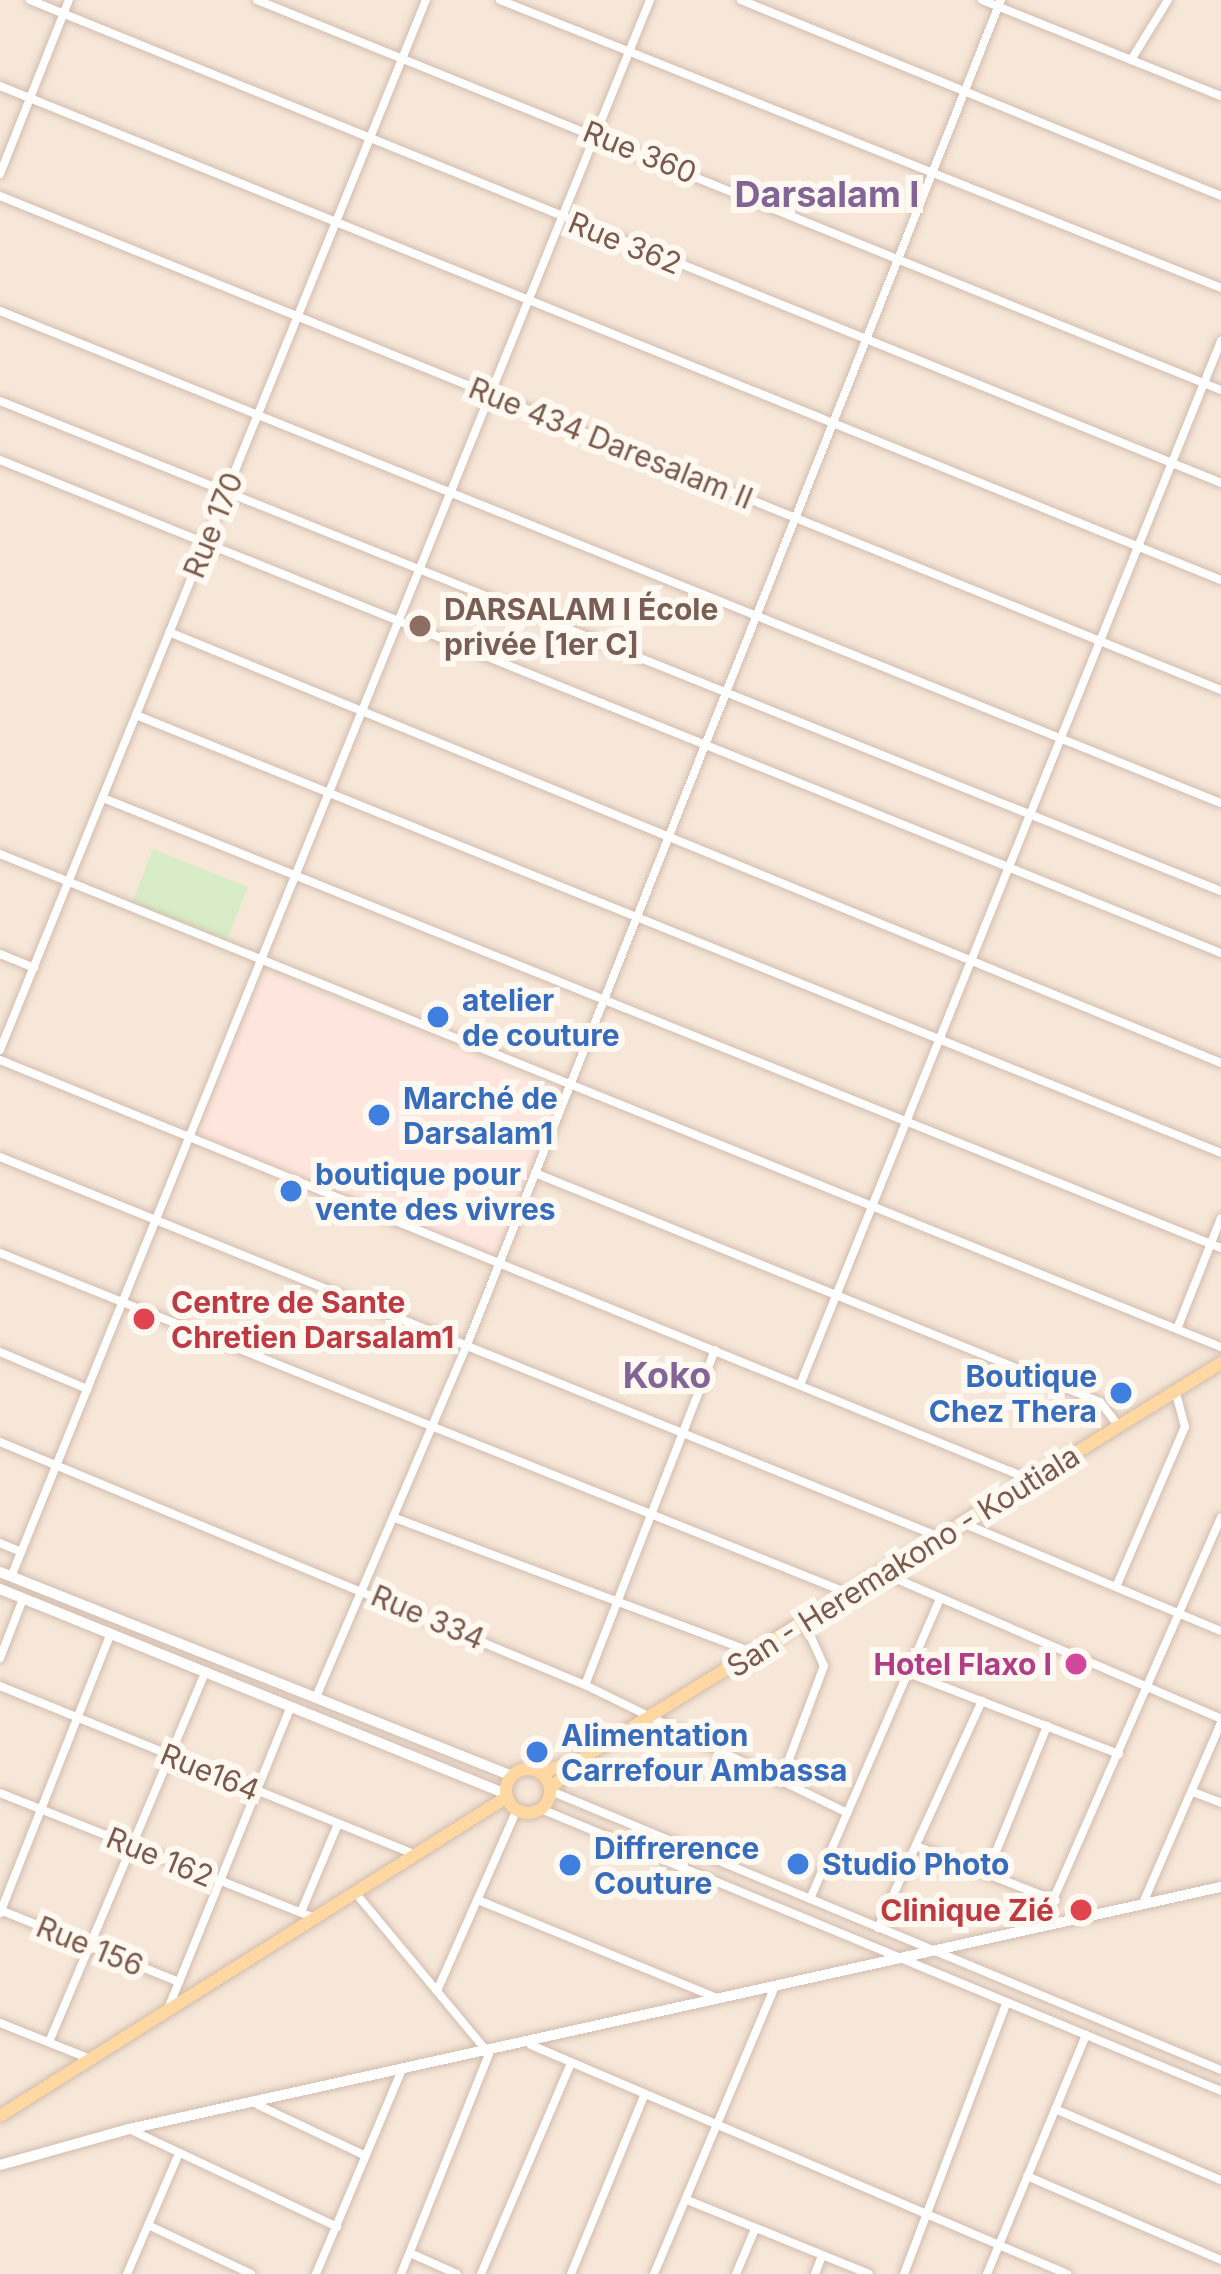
<!DOCTYPE html>
<html>
<head>
<meta charset="utf-8">
<style>
  body { margin:0 }
  #map { position:relative; width:1221px; height:2274px; overflow:hidden; background:#fef5ea; font-family:Inter,sans-serif }
  div>[style] { position:absolute }
  [style*='--x'] { left:calc(var(--x)*1px); top:calc(var(--y)*1px); width:calc(var(--w)*1px); rotate:calc(var(--a)*1deg) }
  .residential>* { inset:0; background:#f6e7d8 }
  .commercial>* { inset:0; background:#fee6de }
  .green>* { inset:0; background:#d8edc7 }
  .roads { filter:drop-shadow(0 0 3px #d2bcae) drop-shadow(0 0 3px #d2bcae) }
  .street>* { height:8px; margin:-4px; padding:0 4px; transform-origin:4px; border-radius:4px; background:#fff }
  .secondary>* { height:10px; margin:-5px; padding:0 5px; transform-origin:5px; border-radius:5px; background:#fff }
  .primary>* { height:12px; margin:-6px; padding:0 6px; transform-origin:6px; border-radius:6px; background:#fed7a1 }
  .primary>.ring { margin:-6px; padding:0; box-sizing:content-box; background:none; border:12px solid #fed7a1; border-radius:50% }
  .dots>* { width:33px; height:33px; translate:-50% -50%; box-sizing:border-box; border:6px solid #fff9f2; border-radius:50% }
  span { translate:-50% -50%; white-space:nowrap; text-align:center; line-height:1.15; -webkit-text-stroke:12px #fff9f2; paint-order:stroke }
  .street-label { font-size:30px; color:#7b5a4b }
  .education-label { font-size:30px; color:#785e54; font-weight:700 }
  .left { translate:0 -50%; text-align:left }
  .shop-label { font-size:30px; color:#366cbe; font-weight:700 }
  .right { translate:-100% -50%; text-align:right }
  .health-label { font-size:30px; color:#be3a42; font-weight:700 }
  .hotel-label { font-size:30px; color:#b23c85; font-weight:700 }
  .quarter-label { font-size:36px; color:#836496; font-weight:700 }
</style>
</head>
<body>
<div id="map">
  <div class="residential">
    <div style="clip-path:polygon(0 0,1221px 0,1221px 2274px,0 2274px)"></div>
  </div>
  <div class="commercial">
    <div style="clip-path:polygon(263px 971px,562px 1094px,494px 1258px,195px 1136px)"></div>
  </div>
  <div class="green">
    <div style="clip-path:polygon(153px 849px,248px 887px,227px 940px,132px 903px)"></div>
  </div>
  <div class="roads">
    <div class="street">
      <div style="--x:30;--y:0;--w:1285;--a:22.07"></div>
      <div style="--x:257;--y:0;--w:1040;--a:22.03"></div>
      <div style="--x:500;--y:0;--w:776;--a:21.77"></div>
      <div style="--x:741;--y:0;--w:518;--a:22.21"></div>
      <div style="--x:982;--y:0;--w:258;--a:21.9"></div>
      <div style="--x:1131;--y:60;--w:70;--a:-58.3"></div>
      <div style="--x:0;--y:86;--w:1317;--a:22.03"></div>
      <div style="--x:0;--y:174;--w:187;--a:-68.4"></div>
      <div style="--x:0;--y:196;--w:1317;--a:22.03"></div>
      <div style="--x:0;--y:311;--w:1316;--a:21.95"></div>
      <div style="--x:0;--y:401;--w:1316;--a:21.87"></div>
      <div style="--x:0;--y:460;--w:1317;--a:21.99"></div>
      <div style="--x:169;--y:632;--w:1137;--a:22.28"></div>
      <div style="--x:136;--y:715;--w:1170;--a:21.98"></div>
      <div style="--x:103;--y:798;--w:1205;--a:21.93"></div>
      <div style="--x:0;--y:854;--w:1317;--a:21.99"></div>
      <div style="--x:0;--y:954;--w:37;--a:22"></div>
      <div style="--x:0;--y:1050;--w:1133;--a:-67.92"></div>
      <div style="--x:0;--y:1060;--w:1114;--a:22.15"></div>
      <div style="--x:0;--y:1157;--w:1016;--a:22.02"></div>
      <div style="--x:535;--y:1173;--w:610;--a:22.06"></div>
      <div style="--x:1100;--y:1402;--w:31;--a:52"></div>
      <div style="--x:0;--y:1253;--w:916;--a:21.86"></div>
      <div style="--x:1177;--y:1329;--w:119;--a:-68.4"></div>
      <div style="--x:0;--y:1352;--w:95;--a:23"></div>
      <div style="--x:800;--y:1385;--w:1126;--a:-68.04"></div>
      <div style="--x:0;--y:1442;--w:633;--a:22.56"></div>
      <div style="--x:585;--y:1685;--w:292;--a:26"></div>
      <div style="--x:395;--y:1518;--w:384;--a:20.6"></div>
      <div style="--x:965;--y:1524;--w:277;--a:22.7"></div>
      <div style="--x:0;--y:1543;--w:23;--a:23"></div>
      <div style="--x:885;--y:1574;--w:366;--a:23.3"></div>
      <div style="--x:11;--y:1577;--w:1702;--a:-67.94"></div>
      <div style="--x:1116;--y:1587;--w:174;--a:-66.7"></div>
      <div style="--x:1185;--y:1427;--w:35;--a:-105"></div>
      <div style="--x:0;--y:1658;--w:63;--a:-68.7"></div>
      <div style="--x:908;--y:1673;--w:226;--a:21"></div>
      <div style="--x:585;--y:1685;--w:359;--a:-68.8"></div>
      <div style="--x:0;--y:1686;--w:446;--a:22.1"></div>
      <div style="--x:316;--y:1697;--w:383;--a:-66.8"></div>
      <div style="--x:467;--y:1345;--w:1447;--a:-68.35"></div>
      <div style="--x:780;--y:1783;--w:125;--a:-69.4"></div>
      <div style="--x:824;--y:1666;--w:46;--a:-114.3"></div>
      <div style="--x:551;--y:1791;--w:726;--a:22.61"></div>
      <div style="--x:1193;--y:1792;--w:30;--a:21"></div>
      <div style="--x:0;--y:1793;--w:341;--a:21.7"></div>
      <div style="--x:541;--y:1809;--w:736;--a:22.52"></div>
      <div style="--x:916;--y:1846;--w:150;--a:21.4"></div>
      <div style="--x:987;--y:1874;--w:160;--a:-67.9"></div>
      <div style="--x:358;--y:1896;--w:205;--a:50.3"></div>
      <div style="--x:489;--y:2054;--w:237;--a:111.8"></div>
      <div style="--x:810;--y:1899;--w:328;--a:-66.6"></div>
      <div style="--x:478;--y:1900;--w:256;--a:22.3"></div>
      <div style="--x:1143;--y:1903;--w:196;--a:-66.6"></div>
      <div style="--x:0;--y:1910;--w:193;--a:21.9"></div>
      <div style="--x:301;--y:1912;--w:95;--a:-67.2"></div>
      <div style="--x:0;--y:1913;--w:301;--a:-68.4"></div>
      <div style="--x:1042;--y:1925;--w:445;--a:-66.3"></div>
      <div style="--x:878;--y:1928;--w:250;--a:-65.4"></div>
      <div style="--x:437;--y:1991;--w:198;--a:-66.2"></div>
      <div style="--x:168;--y:2009;--w:327;--a:-67.9"></div>
      <div style="--x:0;--y:2023;--w:100;--a:21.7"></div>
      <div style="--x:49;--y:2042;--w:402;--a:-67.1"></div>
      <div style="--x:531;--y:2045;--w:583;--a:23.13"></div>
      <div style="--x:258;--y:2105;--w:119;--a:25.3"></div>
      <div style="--x:1055;--y:2109;--w:181;--a:23.2"></div>
      <div style="--x:129;--y:2129;--w:230;--a:25.2"></div>
      <div style="--x:1027;--y:2176;--w:211;--a:23.4"></div>
      <div style="--x:687;--y:2200;--w:196;--a:22.1"></div>
      <div style="--x:148;--y:2225;--w:114;--a:25.4"></div>
      <div style="--x:410;--y:2253;--w:51;--a:24.1"></div>
      <div style="--x:127;--y:2274;--w:126;--a:-66.7"></div>
      <div style="--x:316;--y:2274;--w:217;--a:-67.2"></div>
      <div style="--x:481;--y:2274;--w:229;--a:-66.9"></div>
      <div style="--x:571;--y:2274;--w:195;--a:-67.7"></div>
      <div style="--x:654;--y:2274;--w:312;--a:-67.2"></div>
      <div style="--x:736;--y:2274;--w:49;--a:-67.1"></div>
      <div style="--x:815;--y:2274;--w:19;--a:-69"></div>
      <div style="--x:904;--y:2274;--w:291;--a:-69.3"></div>
      <div style="--x:987;--y:2274;--w:259;--a:-67.5"></div>
    </div>
    <div class="secondary">
      <div style="--x:0;--y:1572;--w:551;--a:21.72"></div>
      <div style="--x:0;--y:1589;--w:546;--a:22.05"></div>
      <div style="--x:0;--y:2165;--w:134;--a:-15.6"></div>
      <div style="--x:129;--y:2129;--w:1118;--a:-12.5"></div>
    </div>
    <div class="primary">
      <div class="ring" style="left:506px;top:1769px;width:32px;height:32px"></div>
      <div style="--x:542;--y:1773;--w:38;--a:-20"></div>
      <div style="--x:550;--y:1789;--w:47;--a:-43.3"></div>
      <div style="--x:584;--y:1757;--w:749;--a:-31.74"></div>
      <div style="--x:0;--y:2116;--w:599;--a:-32.18"></div>
    </div>
  </div>
  <div class="dots">
    <div style="left:420px;top:626px;background:#8d6e63"></div>
    <div style="left:438px;top:1017px;background:#3f7fe0"></div>
    <div style="left:379px;top:1115px;background:#3f7fe0"></div>
    <div style="left:291px;top:1191px;background:#3f7fe0"></div>
    <div style="left:144px;top:1319px;background:#e0444e"></div>
    <div style="left:1121px;top:1393px;background:#3f7fe0"></div>
    <div style="left:1076px;top:1664px;background:#d1479c"></div>
    <div style="left:537px;top:1752px;background:#3f7fe0"></div>
    <div style="left:798px;top:1864px;background:#3f7fe0"></div>
    <div style="left:570px;top:1865px;background:#3f7fe0"></div>
    <div style="left:1081px;top:1910px;background:#e0444e"></div>
  </div>
  <div class="street-label">
    <span style="left:640px;top:152px;rotate:22deg">Rue 360</span>
    <span style="left:625px;top:243px;rotate:22deg">Rue 362</span>
    <span style="left:611px;top:443px;rotate:22deg">Rue 434 Daresalam II</span>
    <span style="left:213px;top:525px;rotate:-68deg">Rue 170</span>
    <span style="left:903px;top:1561px;rotate:-32deg">San - Heremakono - Koutiala</span>
    <span style="left:428px;top:1617px;rotate:23deg">Rue 334</span>
    <span style="left:210px;top:1772px;rotate:22deg">Rue164</span>
    <span style="left:160px;top:1857px;rotate:22deg">Rue 162</span>
    <span style="left:90px;top:1946px;rotate:22deg">Rue 156</span>
  </div>
  <div class="education-label">
    <span class="left" style="left:444px;top:626px">DARSALAM I École<br>privée [1er C]</span>
  </div>
  <div class="shop-label">
    <span class="left" style="left:462px;top:1017px">atelier<br>de couture</span>
    <span class="left" style="left:403px;top:1115px">Marché de<br>Darsalam1</span>
    <span class="left" style="left:315px;top:1191px">boutique pour<br>vente des vivres</span>
    <span class="right" style="left:1097px;top:1393px">Boutique<br>Chez Thera</span>
    <span class="left" style="left:561px;top:1752px">Alimentation<br>Carrefour Ambassa</span>
    <span class="left" style="left:594px;top:1865px">Diffrerence<br>Couture</span>
    <span class="left" style="left:822px;top:1864px">Studio Photo</span>
  </div>
  <div class="health-label">
    <span class="left" style="left:171px;top:1319px">Centre de Sante<br>Chretien Darsalam1</span>
    <span class="right" style="left:1054px;top:1910px">Clinique Zié</span>
  </div>
  <div class="hotel-label">
    <span class="right" style="left:1052px;top:1664px">Hotel Flaxo I</span>
  </div>
  <div class="quarter-label">
    <span style="left:827px;top:195px">Darsalam I</span>
    <span style="left:667px;top:1376px">Koko</span>
  </div>
</div>
</body>
</html>
